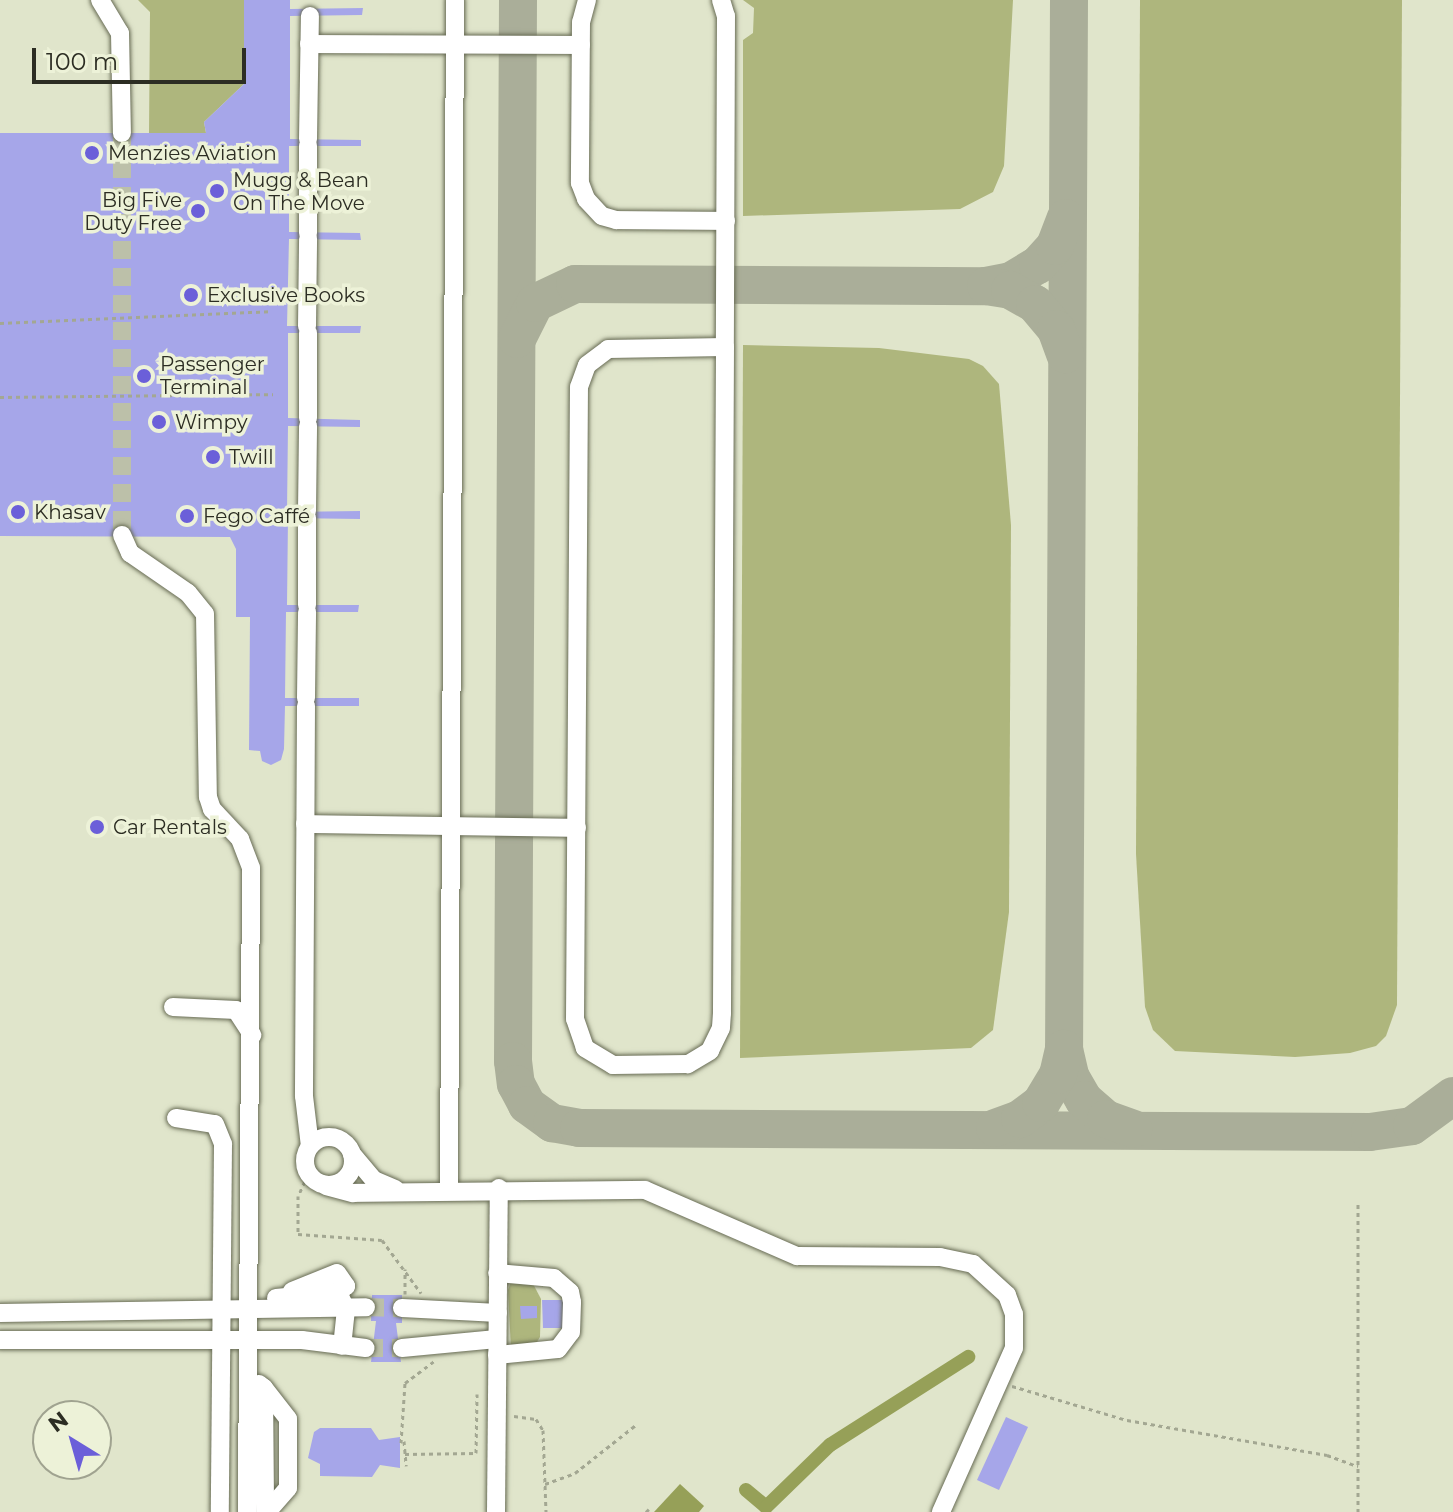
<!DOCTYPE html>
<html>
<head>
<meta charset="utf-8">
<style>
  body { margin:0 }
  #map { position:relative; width:1453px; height:1512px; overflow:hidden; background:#e0e5cb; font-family:Montserrat,sans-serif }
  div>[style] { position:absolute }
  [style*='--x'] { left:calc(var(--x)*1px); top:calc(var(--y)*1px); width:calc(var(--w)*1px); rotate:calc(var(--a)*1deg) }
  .green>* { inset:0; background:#aeb67d }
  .water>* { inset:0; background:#96a058 }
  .canal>* { height:14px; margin:-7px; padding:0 7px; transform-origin:7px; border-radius:7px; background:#96a058 }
  .taxiway>* { height:38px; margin:-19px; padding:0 19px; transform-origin:19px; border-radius:19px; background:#aaae99 }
  .building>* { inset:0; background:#a6a6e9 }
  .minor-tunnel>* { height:18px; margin-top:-9px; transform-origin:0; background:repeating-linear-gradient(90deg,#bcc0a9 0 18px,transparent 0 27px) }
  .path>* { height:3px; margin-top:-1.5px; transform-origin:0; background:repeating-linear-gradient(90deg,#a3a792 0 4px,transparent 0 8px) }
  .roads { filter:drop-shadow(0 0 2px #676b54) drop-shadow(0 0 2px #676b54) }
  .minor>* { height:18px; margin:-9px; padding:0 9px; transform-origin:9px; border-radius:9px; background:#fff }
  .minor>.ring { margin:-9px; padding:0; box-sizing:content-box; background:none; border:18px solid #fff; border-radius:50% }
  .dots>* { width:22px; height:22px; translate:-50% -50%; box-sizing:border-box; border:4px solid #edf2d8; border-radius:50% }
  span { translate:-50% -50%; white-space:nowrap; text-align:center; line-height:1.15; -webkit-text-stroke:7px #edf2d8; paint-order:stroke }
  .poi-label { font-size:20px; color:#2c2d23 }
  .left { translate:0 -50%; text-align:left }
  .right { translate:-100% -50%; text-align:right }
  .north { position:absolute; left:32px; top:1400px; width:80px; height:80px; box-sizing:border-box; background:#edf2d8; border:2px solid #a0a390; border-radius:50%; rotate:323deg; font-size:22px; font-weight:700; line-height:32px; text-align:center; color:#2c2d23 }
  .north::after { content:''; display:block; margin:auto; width:28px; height:36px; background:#6b5fd9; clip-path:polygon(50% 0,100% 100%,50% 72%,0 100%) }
  .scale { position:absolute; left:32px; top:48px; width:214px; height:36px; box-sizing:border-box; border:4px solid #2c2d23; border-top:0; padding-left:10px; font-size:24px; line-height:28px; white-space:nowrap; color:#2c2d23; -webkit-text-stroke:6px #edf2d8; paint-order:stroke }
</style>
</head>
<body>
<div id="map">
  <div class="green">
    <div style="clip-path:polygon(138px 0,244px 0,244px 84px,204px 122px,206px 133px,149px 134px,150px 12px)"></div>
    <div style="clip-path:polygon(743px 0,1013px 0,1004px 166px,993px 192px,960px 209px,743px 216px,743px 40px,753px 33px,754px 8px)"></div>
    <div style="clip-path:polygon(1140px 0,1402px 0,1397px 1005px,1386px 1036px,1376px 1046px,1350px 1053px,1295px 1057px,1175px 1051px,1153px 1030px,1145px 1007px,1136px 854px)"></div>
    <div style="clip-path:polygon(743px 345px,879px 348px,969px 359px,983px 366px,999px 384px,1011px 525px,1009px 912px,993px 1030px,971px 1048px,740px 1058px)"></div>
    <div style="clip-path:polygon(530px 1278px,541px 1299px,540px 1337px,535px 1345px,511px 1349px,508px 1290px,512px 1279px)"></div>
  </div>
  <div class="water">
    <div style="clip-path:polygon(680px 1484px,704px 1506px,699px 1512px,654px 1512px)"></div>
  </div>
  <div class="canal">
    <div style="--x:746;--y:1490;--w:26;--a:40"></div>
    <div style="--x:766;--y:1507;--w:89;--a:-44.1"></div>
    <div style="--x:830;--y:1445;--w:164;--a:-32.5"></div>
  </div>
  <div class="taxiway">
    <div style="--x:518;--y:0;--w:1061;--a:90.27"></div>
    <div style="--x:513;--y:1061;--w:23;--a:83"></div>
    <div style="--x:516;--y:1084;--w:24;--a:62"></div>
    <div style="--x:527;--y:1105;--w:31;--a:36"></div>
    <div style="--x:552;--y:1123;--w:27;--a:10"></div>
    <div style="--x:579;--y:1128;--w:791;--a:0.29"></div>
    <div style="--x:1370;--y:1132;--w:42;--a:-8.1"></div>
    <div style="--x:1412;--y:1126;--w:51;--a:-36.2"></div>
    <div style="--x:1069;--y:0;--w:1049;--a:90.27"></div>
    <div style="--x:1064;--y:1049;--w:28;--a:77"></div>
    <div style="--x:1070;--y:1076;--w:28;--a:60"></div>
    <div style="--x:1084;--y:1100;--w:29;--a:41"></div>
    <div style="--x:1106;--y:1119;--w:29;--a:20"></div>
    <div style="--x:986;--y:286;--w:25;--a:-11"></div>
    <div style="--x:1011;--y:281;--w:31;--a:-31"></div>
    <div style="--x:1038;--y:265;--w:25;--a:-48"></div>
    <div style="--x:1055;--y:246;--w:30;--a:-69"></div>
    <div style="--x:517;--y:339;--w:40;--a:-63.4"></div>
    <div style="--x:535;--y:303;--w:44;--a:-25.4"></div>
    <div style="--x:575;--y:284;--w:411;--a:0.3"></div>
    <div style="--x:986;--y:286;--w:24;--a:9"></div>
    <div style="--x:1010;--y:290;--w:29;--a:29"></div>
    <div style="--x:1035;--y:304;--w:33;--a:50"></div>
    <div style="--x:1056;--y:329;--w:27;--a:70"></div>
    <div style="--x:995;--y:1128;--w:27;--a:-20"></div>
    <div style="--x:1020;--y:1119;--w:26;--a:-37"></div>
    <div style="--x:1041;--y:1103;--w:33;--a:-59"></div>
    <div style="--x:1058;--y:1075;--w:27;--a:-77"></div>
  </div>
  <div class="building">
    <div style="clip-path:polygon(244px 0,290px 0,290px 9px,363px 8px,362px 15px,290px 16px,290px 139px,361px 140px,361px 146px,289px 146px,289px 232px,360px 233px,361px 240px,289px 239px,287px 326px,361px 326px,360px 333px,288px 333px,288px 418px,360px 420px,360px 427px,288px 426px,287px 512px,360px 511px,360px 519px,288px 518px,287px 605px,359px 605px,358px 612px,286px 612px,285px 698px,359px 698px,359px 706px,285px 706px,284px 749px,281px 760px,271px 765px,262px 761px,260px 751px,249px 750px,250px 617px,236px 617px,236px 549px,230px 537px,0 536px,0 133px,206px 133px,204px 122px,244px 84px)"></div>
    <div style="clip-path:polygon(372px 1295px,402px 1295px,402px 1323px,396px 1323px,401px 1362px,371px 1362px,376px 1321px,371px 1321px)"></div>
    <div style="clip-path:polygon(542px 1300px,568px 1300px,568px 1328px,543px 1328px)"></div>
    <div style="clip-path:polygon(520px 1306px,537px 1306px,537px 1318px,521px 1319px)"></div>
    <div style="clip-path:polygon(1006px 1417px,1028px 1427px,999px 1490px,977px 1480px)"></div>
    <div style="clip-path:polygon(320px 1428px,371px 1428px,379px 1440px,400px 1437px,400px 1468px,380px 1465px,372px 1477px,320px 1476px,320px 1464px,308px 1458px,314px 1432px)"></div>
  </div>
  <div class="minor-tunnel">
    <div style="--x:122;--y:133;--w:402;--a:90"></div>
    <div style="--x:366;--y:1307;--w:36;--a:2"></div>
    <div style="--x:365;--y:1348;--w:37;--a:0"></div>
  </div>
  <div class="path">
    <div style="--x:0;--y:323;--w:270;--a:-2.5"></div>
    <div style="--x:0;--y:397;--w:273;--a:-0.6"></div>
    <div style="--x:308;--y:1174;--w:24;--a:114"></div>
    <div style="--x:298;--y:1196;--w:38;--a:90"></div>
    <div style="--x:298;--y:1234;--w:84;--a:4.1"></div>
    <div style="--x:382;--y:1240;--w:66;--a:53.7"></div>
    <div style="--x:405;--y:1294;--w:25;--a:-90"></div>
    <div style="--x:1012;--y:1386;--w:120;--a:16.5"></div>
    <div style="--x:1127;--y:1420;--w:203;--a:9.9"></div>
    <div style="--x:1327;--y:1455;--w:33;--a:20"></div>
    <div style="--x:514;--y:1416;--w:22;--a:8"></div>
    <div style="--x:536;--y:1419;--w:13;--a:58"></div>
    <div style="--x:543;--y:1430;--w:82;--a:87.9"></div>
    <div style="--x:404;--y:1441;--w:25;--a:85"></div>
    <div style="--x:401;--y:1443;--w:60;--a:-86.2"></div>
    <div style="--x:405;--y:1383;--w:36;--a:-37"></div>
    <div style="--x:405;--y:1454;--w:71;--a:-0.8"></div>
    <div style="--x:476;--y:1453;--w:59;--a:-89"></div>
    <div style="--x:545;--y:1484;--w:32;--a:-20"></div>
    <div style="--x:575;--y:1473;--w:79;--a:-38.3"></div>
    <div style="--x:646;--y:1512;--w:4;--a:-45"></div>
    <div style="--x:1358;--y:1512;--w:309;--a:-90"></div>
  </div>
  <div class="roads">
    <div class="minor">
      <div style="--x:100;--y:0;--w:39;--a:59"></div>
      <div style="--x:120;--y:33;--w:100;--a:88.9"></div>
      <div style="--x:587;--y:0;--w:23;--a:105"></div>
      <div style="--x:581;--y:22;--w:161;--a:90.4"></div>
      <div style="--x:580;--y:183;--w:17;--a:69"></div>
      <div style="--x:586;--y:199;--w:23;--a:47"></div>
      <div style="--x:602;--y:216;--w:15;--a:16"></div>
      <div style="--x:616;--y:220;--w:110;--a:0.5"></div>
      <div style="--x:721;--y:0;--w:17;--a:73"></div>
      <div style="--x:726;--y:16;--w:331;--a:90.2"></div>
      <div style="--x:725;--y:347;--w:666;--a:90.26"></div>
      <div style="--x:722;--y:1013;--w:15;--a:94"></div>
      <div style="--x:721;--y:1028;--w:25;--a:116"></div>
      <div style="--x:710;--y:1051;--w:26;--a:149"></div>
      <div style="--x:688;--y:1064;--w:75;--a:179.2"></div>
      <div style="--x:613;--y:1065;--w:33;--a:-149"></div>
      <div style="--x:585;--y:1048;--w:31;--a:-109"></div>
      <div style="--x:575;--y:1019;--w:632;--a:-89.64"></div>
      <div style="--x:579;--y:387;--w:23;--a:-70"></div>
      <div style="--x:587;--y:365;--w:26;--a:-37"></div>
      <div style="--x:608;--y:349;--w:117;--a:-1"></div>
      <div style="--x:309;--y:44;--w:272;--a:0.2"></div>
      <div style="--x:308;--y:139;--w:123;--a:-89.1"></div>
      <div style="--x:308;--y:233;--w:87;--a:-90"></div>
      <div style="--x:307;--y:326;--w:87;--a:-89.3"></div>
      <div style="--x:308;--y:333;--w:85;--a:90"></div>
      <div style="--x:307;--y:511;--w:85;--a:-89.3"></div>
      <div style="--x:122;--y:535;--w:20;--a:66"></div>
      <div style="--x:130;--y:553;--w:70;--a:34.6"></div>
      <div style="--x:188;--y:593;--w:27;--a:51"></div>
      <div style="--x:205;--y:614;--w:183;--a:89.1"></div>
      <div style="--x:208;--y:797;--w:13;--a:72"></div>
      <div style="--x:212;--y:809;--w:41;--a:47"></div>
      <div style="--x:240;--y:839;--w:31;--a:69"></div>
      <div style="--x:251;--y:868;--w:644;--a:90.36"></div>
      <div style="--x:307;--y:605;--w:87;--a:-90"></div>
      <div style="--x:306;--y:698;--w:86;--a:-89.3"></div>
      <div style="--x:306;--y:706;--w:390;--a:90.3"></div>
      <div style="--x:304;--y:1096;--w:50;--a:83.2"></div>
      <div style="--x:305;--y:824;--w:272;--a:0.8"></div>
      <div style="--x:173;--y:1007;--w:63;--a:2.7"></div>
      <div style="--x:236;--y:1010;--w:30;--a:57"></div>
      <div style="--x:176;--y:1118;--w:39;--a:9"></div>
      <div style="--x:215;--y:1124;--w:22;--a:68"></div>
      <div style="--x:223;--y:1144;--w:368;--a:90.5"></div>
      <div class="ring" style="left:305px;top:1137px;width:30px;height:30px"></div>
      <div style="--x:352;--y:1154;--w:34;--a:50"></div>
      <div style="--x:374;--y:1180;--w:23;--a:23"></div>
      <div style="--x:326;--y:1186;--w:28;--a:15"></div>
      <div style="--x:353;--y:1193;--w:292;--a:-0.6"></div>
      <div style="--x:645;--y:1190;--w:166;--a:23.5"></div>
      <div style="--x:797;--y:1256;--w:143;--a:0.4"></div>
      <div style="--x:940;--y:1257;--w:34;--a:12"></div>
      <div style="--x:973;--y:1264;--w:46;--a:42.4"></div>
      <div style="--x:1007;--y:1295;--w:20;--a:70"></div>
      <div style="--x:1014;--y:1314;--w:34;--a:90"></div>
      <div style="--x:1014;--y:1348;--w:180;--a:114"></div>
      <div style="--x:449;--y:1189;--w:1189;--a:-89.71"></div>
      <div style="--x:292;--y:1291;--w:48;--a:-21.8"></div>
      <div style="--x:337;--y:1273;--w:16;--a:55"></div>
      <div style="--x:346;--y:1286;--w:10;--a:143"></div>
      <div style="--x:276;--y:1298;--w:62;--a:-5.5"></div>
      <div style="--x:338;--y:1292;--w:19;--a:65"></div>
      <div style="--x:346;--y:1309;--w:37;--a:96"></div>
      <div style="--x:402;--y:1308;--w:96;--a:3"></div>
      <div style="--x:0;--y:1313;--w:366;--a:-0.9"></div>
      <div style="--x:0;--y:1340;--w:302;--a:0"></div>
      <div style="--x:302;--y:1340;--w:64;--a:7.2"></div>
      <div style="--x:402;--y:1348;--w:95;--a:-5.4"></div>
      <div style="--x:497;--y:1355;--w:61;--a:-5.6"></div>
      <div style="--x:558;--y:1349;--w:21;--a:-53"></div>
      <div style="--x:571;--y:1332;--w:30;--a:-88"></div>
      <div style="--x:572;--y:1302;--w:10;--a:-101"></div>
      <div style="--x:570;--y:1292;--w:21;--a:-139"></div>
      <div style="--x:554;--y:1278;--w:57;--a:-175"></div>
      <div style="--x:259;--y:1384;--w:6;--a:39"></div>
      <div style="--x:264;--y:1388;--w:124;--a:89.5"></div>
      <div style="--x:264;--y:1388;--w:39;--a:52"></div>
      <div style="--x:288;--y:1419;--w:69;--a:90"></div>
      <div style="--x:288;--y:1488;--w:32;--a:131"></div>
      <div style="--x:496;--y:1512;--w:324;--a:-89.5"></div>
    </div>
  </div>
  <div class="dots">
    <div style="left:92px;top:153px;background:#6b5fd9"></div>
    <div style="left:217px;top:191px;background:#6b5fd9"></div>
    <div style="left:198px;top:211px;background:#6b5fd9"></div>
    <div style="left:191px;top:295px;background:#6b5fd9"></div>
    <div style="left:144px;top:376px;background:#6b5fd9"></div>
    <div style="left:159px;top:422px;background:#6b5fd9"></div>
    <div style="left:213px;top:457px;background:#6b5fd9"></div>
    <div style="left:18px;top:512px;background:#6b5fd9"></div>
    <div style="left:187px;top:516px;background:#6b5fd9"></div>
    <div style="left:97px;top:827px;background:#6b5fd9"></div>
  </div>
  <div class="poi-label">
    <span class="left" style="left:108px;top:153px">Menzies Aviation</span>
    <span class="left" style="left:233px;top:192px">Mugg &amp; Bean<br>On The Move</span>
    <span class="right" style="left:182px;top:212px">Big Five<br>Duty Free</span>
    <span class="left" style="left:207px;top:295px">Exclusive Books</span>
    <span class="left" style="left:160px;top:376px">Passenger<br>Terminal</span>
    <span class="left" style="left:175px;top:422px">Wimpy</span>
    <span class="left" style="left:229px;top:457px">Twill</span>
    <span class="left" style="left:34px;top:512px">Khasav</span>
    <span class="left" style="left:203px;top:516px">Fego Caffé</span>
    <span class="left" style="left:113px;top:827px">Car Rentals</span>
  </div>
  <div class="north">N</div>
  <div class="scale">100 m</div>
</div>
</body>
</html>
